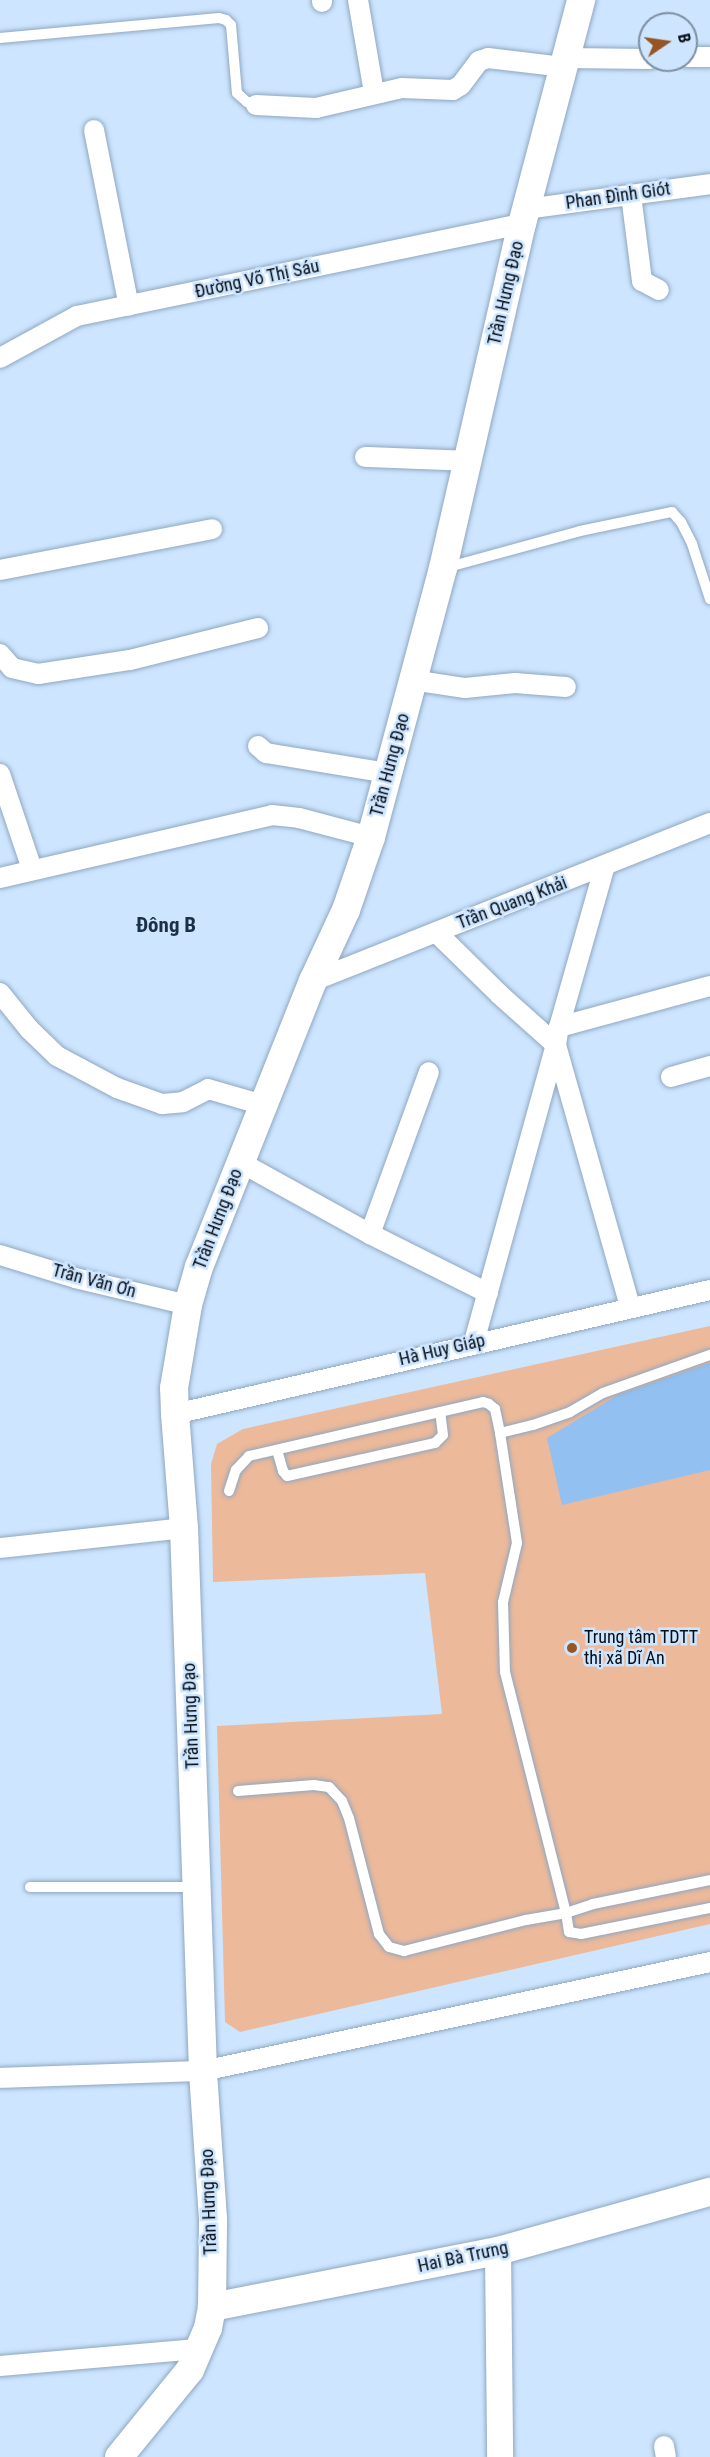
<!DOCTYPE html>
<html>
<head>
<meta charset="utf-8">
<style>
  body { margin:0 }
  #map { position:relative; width:710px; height:2457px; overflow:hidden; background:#cde5ff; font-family:"Roboto Condensed",sans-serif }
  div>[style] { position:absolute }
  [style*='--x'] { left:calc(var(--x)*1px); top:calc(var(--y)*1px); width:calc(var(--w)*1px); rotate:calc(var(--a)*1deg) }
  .green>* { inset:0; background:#ecb99a }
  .building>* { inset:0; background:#92c0f1 }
  .roads { filter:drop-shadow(0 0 2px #90a7c0) drop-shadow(0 0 2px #90a7c0) }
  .service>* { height:10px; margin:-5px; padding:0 5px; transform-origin:5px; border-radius:5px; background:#fff }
  .minor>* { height:20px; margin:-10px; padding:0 10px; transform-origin:10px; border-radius:10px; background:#fff }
  .tertiary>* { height:26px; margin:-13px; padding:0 13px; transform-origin:13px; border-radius:13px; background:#fff }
  .secondary>* { height:28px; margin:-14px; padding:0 14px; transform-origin:14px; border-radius:14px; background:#fff }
  .dots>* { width:16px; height:16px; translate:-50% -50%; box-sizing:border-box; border:3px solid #cde5ff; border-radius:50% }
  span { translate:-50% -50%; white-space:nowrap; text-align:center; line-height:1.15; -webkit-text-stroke:5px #cde5ff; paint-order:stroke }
  .street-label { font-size:18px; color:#050d15 }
  .poi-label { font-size:18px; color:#050d15 }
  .left { translate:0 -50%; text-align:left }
  .quarter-label { font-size:21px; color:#1c3043; font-weight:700 }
  .north { position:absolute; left:638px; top:12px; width:60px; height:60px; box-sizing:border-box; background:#cde5ff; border:2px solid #7d8fa1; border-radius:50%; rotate:77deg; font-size:16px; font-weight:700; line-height:24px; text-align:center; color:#050d15 }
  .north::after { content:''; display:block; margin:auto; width:21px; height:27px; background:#975424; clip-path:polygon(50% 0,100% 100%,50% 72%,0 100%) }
</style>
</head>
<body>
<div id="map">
  <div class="green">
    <div style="clip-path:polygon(710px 1326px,710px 1924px,240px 2032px,225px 2022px,217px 1726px,442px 1714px,425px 1573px,213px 1582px,211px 1464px,217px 1444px,243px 1429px)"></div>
  </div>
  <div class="building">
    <div style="clip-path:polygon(710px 1363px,710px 1470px,562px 1505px,547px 1438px,618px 1395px)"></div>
  </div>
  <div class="roads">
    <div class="service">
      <div style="--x:0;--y:38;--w:220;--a:-5.2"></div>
      <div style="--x:219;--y:18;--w:7;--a:16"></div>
      <div style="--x:226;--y:20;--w:7;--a:45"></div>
      <div style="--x:231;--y:25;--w:68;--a:85"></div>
      <div style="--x:237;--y:93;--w:13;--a:42"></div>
      <div style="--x:247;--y:102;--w:9;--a:18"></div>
      <div style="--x:445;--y:568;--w:140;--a:-15.3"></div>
      <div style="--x:580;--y:531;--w:94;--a:-11.7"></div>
      <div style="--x:672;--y:512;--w:13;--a:48"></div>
      <div style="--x:681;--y:522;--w:25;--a:63"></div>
      <div style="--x:692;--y:544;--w:58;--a:71.9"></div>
      <div style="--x:500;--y:1433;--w:34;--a:-14"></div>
      <div style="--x:533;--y:1425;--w:39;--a:-19"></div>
      <div style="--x:570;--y:1412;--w:38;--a:-30"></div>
      <div style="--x:603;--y:1393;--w:114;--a:-19.6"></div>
      <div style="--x:277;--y:1450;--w:22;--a:74"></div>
      <div style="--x:283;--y:1471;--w:6;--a:51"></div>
      <div style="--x:287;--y:1476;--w:152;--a:-12.6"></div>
      <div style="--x:435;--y:1443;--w:11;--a:-45"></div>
      <div style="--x:443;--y:1435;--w:23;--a:-97"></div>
      <div style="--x:229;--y:1491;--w:22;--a:-72"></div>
      <div style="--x:236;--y:1470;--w:19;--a:-47"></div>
      <div style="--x:249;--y:1456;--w:240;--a:-13"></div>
      <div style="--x:483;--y:1402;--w:6;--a:18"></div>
      <div style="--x:489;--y:1404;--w:8;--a:40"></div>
      <div style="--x:495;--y:1409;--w:25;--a:78"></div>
      <div style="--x:500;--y:1433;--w:111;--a:81.2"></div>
      <div style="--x:517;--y:1543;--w:61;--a:103.3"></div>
      <div style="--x:503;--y:1602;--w:70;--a:88.4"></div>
      <div style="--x:505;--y:1672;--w:249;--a:75.8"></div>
      <div style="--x:566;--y:1913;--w:28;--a:-18"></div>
      <div style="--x:593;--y:1904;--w:119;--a:-11.6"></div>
      <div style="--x:238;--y:1791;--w:76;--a:-4.5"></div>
      <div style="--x:314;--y:1785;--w:15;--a:8"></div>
      <div style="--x:329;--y:1787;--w:19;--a:47"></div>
      <div style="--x:342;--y:1801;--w:18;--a:68"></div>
      <div style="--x:349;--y:1818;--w:120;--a:75.5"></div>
      <div style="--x:379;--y:1934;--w:16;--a:52"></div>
      <div style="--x:389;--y:1947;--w:16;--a:15"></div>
      <div style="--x:404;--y:1951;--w:126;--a:-14.3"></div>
      <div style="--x:526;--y:1920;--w:41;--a:-9.9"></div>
      <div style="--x:566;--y:1913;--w:19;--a:81"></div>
      <div style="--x:569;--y:1932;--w:12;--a:9"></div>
      <div style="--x:581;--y:1934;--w:132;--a:-11.4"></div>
      <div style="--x:30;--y:1887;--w:165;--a:0"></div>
    </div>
    <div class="minor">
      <div style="--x:322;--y:0;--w:2;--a:90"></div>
      <div style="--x:358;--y:0;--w:94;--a:80.2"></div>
      <div style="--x:686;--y:57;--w:24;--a:0"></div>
      <div style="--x:566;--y:58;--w:84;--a:0.7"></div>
      <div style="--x:256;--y:105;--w:60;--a:2.9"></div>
      <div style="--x:316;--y:108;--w:88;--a:-13.1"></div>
      <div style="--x:402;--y:88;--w:51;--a:2.2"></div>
      <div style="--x:453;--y:90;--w:9;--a:-32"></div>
      <div style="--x:461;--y:85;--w:30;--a:-53"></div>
      <div style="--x:479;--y:61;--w:9;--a:-18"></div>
      <div style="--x:488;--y:58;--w:77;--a:6.8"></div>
      <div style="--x:94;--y:130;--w:179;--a:78.8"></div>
      <div style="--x:631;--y:195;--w:87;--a:82.7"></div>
      <div style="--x:642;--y:281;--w:19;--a:28"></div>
      <div style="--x:526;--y:209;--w:186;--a:-7.7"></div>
      <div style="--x:0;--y:358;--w:88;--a:-28.6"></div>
      <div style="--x:77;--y:316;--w:454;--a:-11.7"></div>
      <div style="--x:365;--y:457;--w:103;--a:2.2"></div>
      <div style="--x:0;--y:570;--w:216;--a:-10.9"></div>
      <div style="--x:0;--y:654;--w:18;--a:49"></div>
      <div style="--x:12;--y:668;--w:27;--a:13"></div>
      <div style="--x:38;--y:674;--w:93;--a:-8.7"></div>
      <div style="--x:130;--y:660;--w:132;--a:-14"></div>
      <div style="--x:412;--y:680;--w:54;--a:8.6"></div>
      <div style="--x:465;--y:688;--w:50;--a:-5.7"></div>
      <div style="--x:515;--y:683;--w:51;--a:4.5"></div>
      <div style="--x:258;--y:746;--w:11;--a:41"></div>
      <div style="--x:266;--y:753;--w:124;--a:9.3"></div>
      <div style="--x:0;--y:774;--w:100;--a:71.4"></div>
      <div style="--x:0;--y:878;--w:279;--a:-13"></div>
      <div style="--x:272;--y:815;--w:27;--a:6"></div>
      <div style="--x:299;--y:818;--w:74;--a:14.8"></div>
      <div style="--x:437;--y:933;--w:87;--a:44.5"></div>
      <div style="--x:499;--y:994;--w:76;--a:41.8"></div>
      <div style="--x:556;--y:1045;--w:272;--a:74.2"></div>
      <div style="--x:313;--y:981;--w:427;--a:-21.7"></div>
      <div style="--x:0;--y:993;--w:46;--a:51.1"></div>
      <div style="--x:29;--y:1029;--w:39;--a:44"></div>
      <div style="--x:57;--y:1056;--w:68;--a:28.1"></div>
      <div style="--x:117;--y:1088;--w:48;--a:19.6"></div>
      <div style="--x:162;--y:1104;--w:21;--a:-5"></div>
      <div style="--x:183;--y:1102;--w:28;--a:-27"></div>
      <div style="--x:208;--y:1089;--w:57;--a:16.2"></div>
      <div style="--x:559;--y:1027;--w:156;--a:-15.2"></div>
      <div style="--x:671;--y:1077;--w:41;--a:-15.8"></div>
      <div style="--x:240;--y:1162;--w:149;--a:29"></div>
      <div style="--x:370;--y:1234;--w:132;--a:26.6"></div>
      <div style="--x:370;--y:1234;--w:172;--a:-70"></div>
      <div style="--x:0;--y:1255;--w:78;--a:17"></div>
      <div style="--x:75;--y:1278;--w:116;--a:13.4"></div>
      <div style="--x:474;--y:1342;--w:308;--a:-74.6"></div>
      <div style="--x:556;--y:1045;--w:18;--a:-81"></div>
      <div style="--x:559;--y:1027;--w:167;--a:-74.1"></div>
      <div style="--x:175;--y:1414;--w:549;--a:-13.05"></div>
      <div style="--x:0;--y:1548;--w:185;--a:-6.2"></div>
      <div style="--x:0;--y:2078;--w:203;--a:-2"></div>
      <div style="--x:203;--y:2071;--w:519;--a:-12.13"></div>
      <div style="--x:0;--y:2366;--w:201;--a:-4.9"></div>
      <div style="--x:664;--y:2446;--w:11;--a:80"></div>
    </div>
    <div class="tertiary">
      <div style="--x:498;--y:2251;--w:206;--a:89.4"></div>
    </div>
    <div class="secondary">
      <div style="--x:212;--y:2307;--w:291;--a:-11.1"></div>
      <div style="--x:498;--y:2251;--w:220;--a:-15.6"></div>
      <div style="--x:119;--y:2457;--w:112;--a:-50.8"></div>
      <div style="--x:190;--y:2370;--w:46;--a:-66.8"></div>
      <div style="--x:208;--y:2328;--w:21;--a:-79"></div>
      <div style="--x:212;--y:2307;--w:88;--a:-89.3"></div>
      <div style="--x:213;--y:2219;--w:148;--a:-93.9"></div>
      <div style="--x:203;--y:2071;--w:543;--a:-92"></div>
      <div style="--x:184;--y:1528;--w:114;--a:-94.5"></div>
      <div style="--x:175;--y:1414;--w:26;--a:-92"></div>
      <div style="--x:174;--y:1388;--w:84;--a:-80.4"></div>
      <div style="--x:188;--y:1305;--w:40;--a:-74"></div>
      <div style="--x:199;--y:1267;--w:308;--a:-68.3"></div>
      <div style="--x:313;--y:981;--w:78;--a:-65.1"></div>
      <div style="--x:346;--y:910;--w:77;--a:-71.1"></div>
      <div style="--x:371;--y:837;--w:278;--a:-75"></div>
      <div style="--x:443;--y:568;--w:353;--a:-77.1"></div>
      <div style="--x:522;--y:224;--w:232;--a:-75.2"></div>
    </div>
  </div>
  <div class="dots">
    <div style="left:572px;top:1648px;background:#975424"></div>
  </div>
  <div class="street-label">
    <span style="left:618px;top:196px;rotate:-8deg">Phan Đình Giót</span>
    <span style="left:257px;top:279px;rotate:-12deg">Đường Võ Thị Sáu</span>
    <span style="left:506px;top:293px;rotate:-77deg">Trần Hưng Đạo</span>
    <span style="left:390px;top:765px;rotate:-75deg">Trần Hưng Đạo</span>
    <span style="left:512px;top:903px;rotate:-21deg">Trần Quang Khải</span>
    <span style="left:218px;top:1219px;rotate:-69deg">Trần Hưng Đạo</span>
    <span style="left:94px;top:1281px;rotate:15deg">Trần Văn Ơn</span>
    <span style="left:442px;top:1350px;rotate:-13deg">Hà Huy Giáp</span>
    <span style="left:191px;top:1716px;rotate:-92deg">Trần Hưng Đạo</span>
    <span style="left:209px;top:2202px;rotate:-92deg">Trần Hưng Đạo</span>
    <span style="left:463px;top:2257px;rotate:-12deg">Hai Bà Trưng</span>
  </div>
  <div class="poi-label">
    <span class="left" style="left:584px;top:1648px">Trung tâm TDTT<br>thị xã Dĩ An</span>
  </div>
  <div class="quarter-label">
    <span style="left:166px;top:925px">Đông B</span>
  </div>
  <div class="north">B</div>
</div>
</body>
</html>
